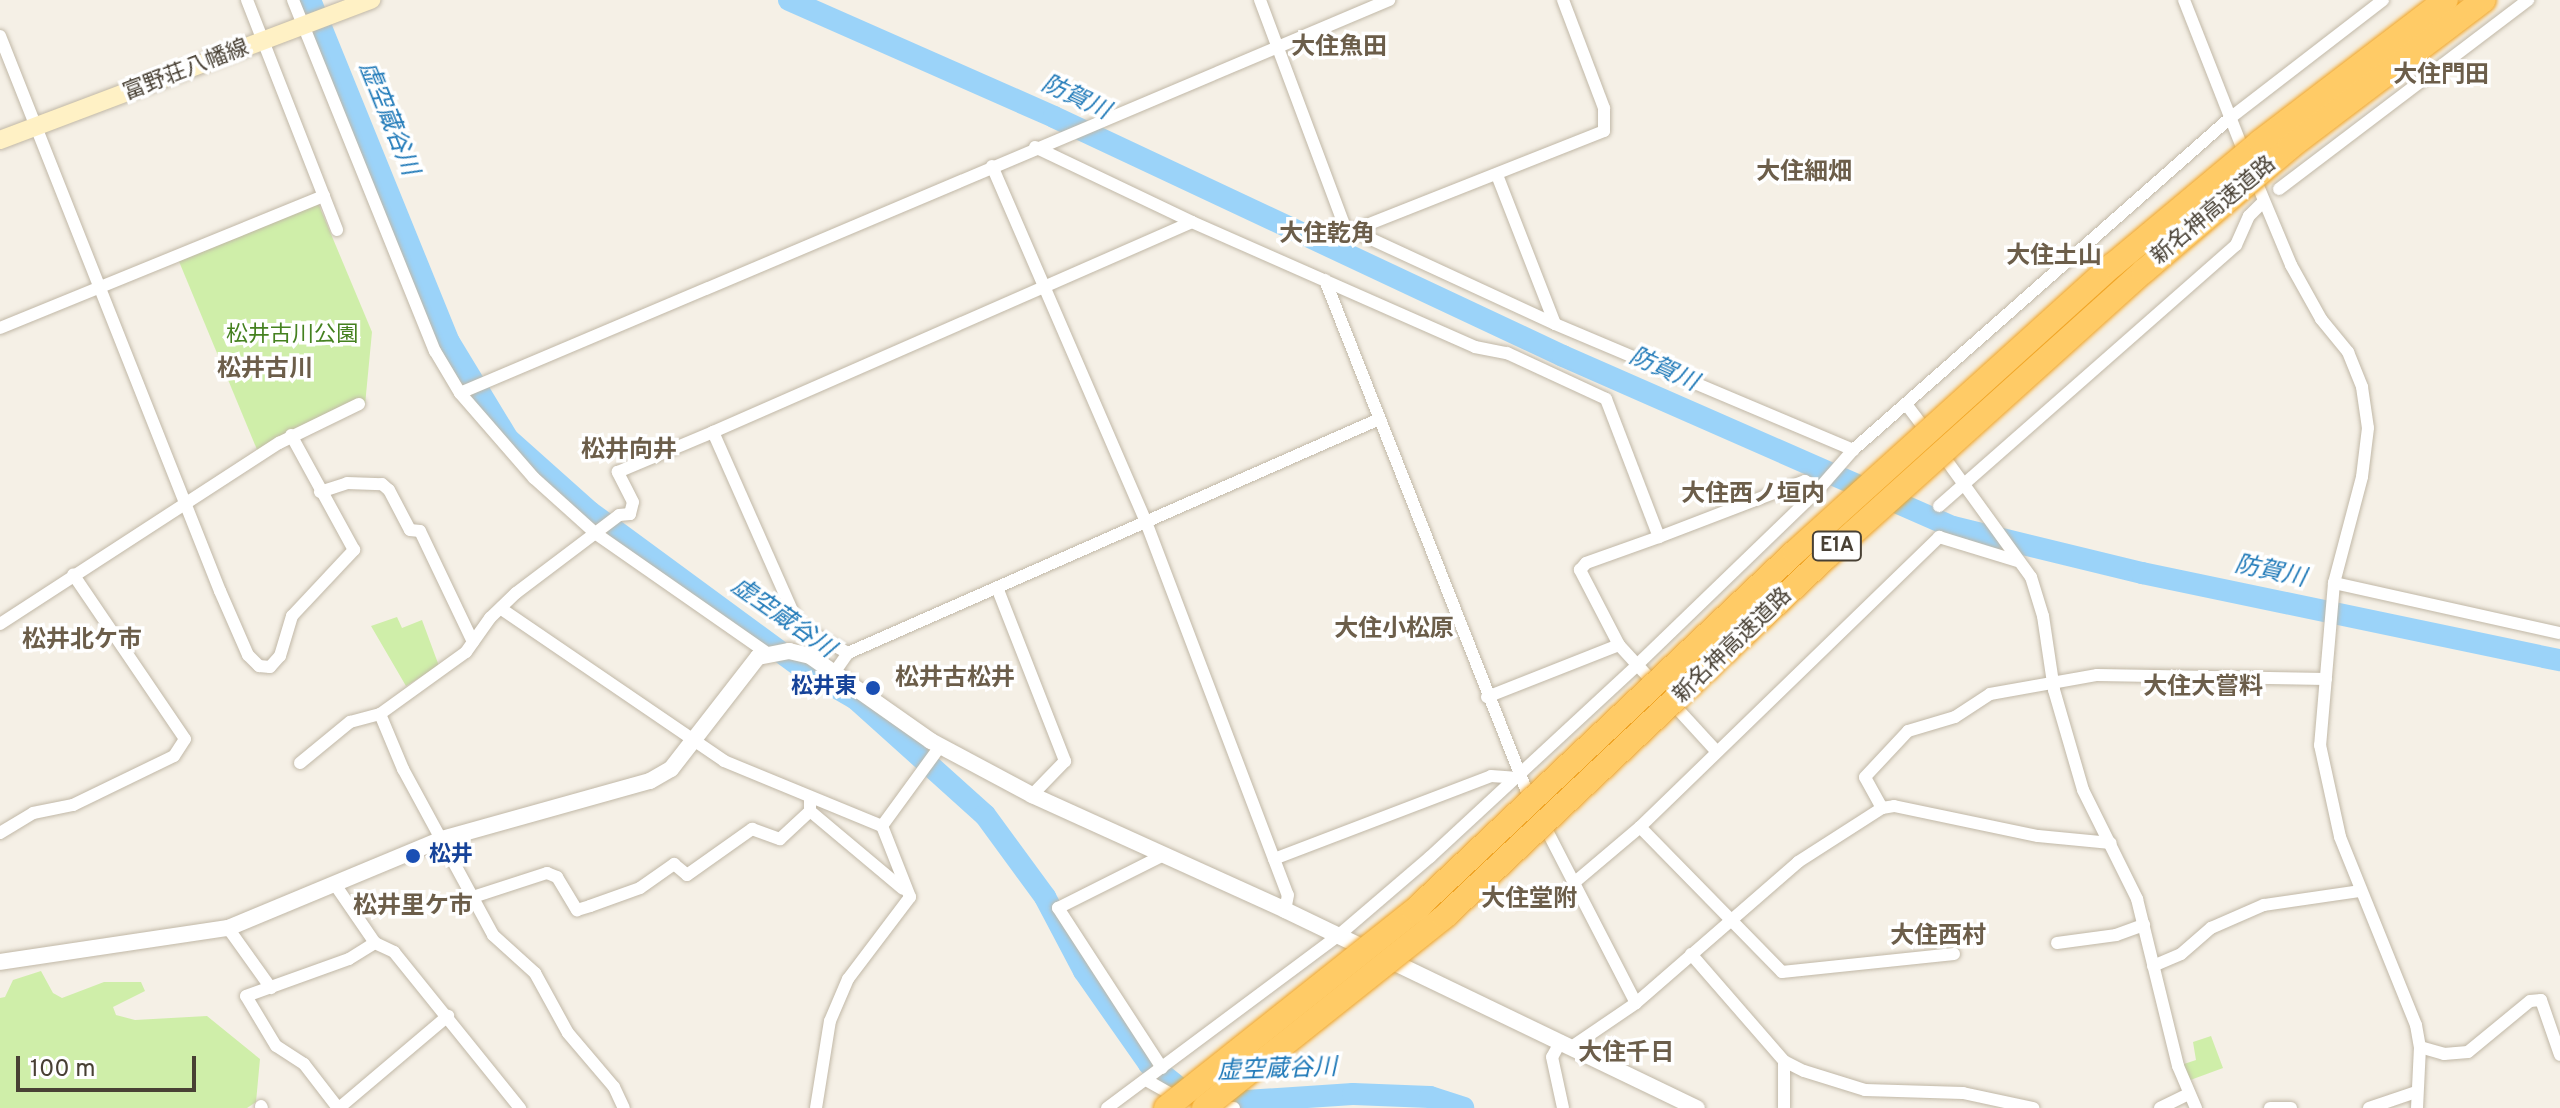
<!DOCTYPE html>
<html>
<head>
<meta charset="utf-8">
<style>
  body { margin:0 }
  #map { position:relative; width:2560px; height:1108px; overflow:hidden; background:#f5f0e6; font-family:Overpass,"Noto Sans JP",sans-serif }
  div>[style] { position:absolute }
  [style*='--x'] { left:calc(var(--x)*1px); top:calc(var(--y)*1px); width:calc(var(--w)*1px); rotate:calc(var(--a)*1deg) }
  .green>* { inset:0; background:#cfeea9 }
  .river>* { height:22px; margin:-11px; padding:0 11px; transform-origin:11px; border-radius:11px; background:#9bd3f9 }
  .roads { filter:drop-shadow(0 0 2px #c1b8a7) drop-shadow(0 0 2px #c1b8a7) }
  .minor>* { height:12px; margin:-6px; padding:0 6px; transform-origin:6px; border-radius:6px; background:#fff }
  .tertiary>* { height:16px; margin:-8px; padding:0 8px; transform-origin:8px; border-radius:8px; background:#fff }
  .secondary>* { height:18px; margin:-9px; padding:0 9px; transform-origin:9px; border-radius:9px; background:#fff1c5 }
  .bridges { filter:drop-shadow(0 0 2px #f0a425) drop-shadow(0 0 2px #f0a425) }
  .motorway-bridge>* { height:24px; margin:-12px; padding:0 12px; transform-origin:12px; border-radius:12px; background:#ffcb66 }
  .dots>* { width:22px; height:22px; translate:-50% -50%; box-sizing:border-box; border:4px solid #fff; border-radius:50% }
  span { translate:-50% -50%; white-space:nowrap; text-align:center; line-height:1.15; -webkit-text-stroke:7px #fff; paint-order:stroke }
  .shield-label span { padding:2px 6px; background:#fff; border:2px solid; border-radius:6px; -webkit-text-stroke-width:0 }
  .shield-label { font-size:20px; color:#484034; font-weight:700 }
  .street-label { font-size:22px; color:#484034 }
  .park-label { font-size:22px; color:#458120 }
  .transit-label { font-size:22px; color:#164399; font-weight:700 }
  .right { translate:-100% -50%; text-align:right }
  .left { translate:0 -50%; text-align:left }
  .neighbourhood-label { font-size:24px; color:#6c5e4a; font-weight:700 }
  .water-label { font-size:24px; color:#1f79b8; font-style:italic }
  .scale { position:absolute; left:16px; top:1056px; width:180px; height:36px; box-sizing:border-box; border:4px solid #484034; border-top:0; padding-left:10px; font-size:24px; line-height:28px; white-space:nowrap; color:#484034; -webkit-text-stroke:6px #fff; paint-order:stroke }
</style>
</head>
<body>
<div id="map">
  <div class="green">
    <div style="clip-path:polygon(318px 203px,372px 332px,365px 405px,258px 452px,178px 259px)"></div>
    <div style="clip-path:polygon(397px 617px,402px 628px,422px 620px,439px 666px,406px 686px,371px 626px)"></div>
    <div style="clip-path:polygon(41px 971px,53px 993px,62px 998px,104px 982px,141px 982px,145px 991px,113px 1007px,116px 1015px,135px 1020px,207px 1016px,260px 1059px,256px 1102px,247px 1108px,0 1108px,0 998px,5px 997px,13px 980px)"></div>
    <div style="clip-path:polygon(2211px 1036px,2223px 1068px,2185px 1082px,2178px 1066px,2196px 1060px,2193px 1042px)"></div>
  </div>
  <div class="river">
    <div style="--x:310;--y:0;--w:369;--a:67.9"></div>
    <div style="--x:449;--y:342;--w:114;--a:58.7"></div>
    <div style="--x:508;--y:439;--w:110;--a:41.7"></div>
    <div style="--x:590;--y:512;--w:265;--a:36.3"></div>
    <div style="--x:804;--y:669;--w:60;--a:30"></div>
    <div style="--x:856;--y:699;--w:173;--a:42"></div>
    <div style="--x:985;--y:815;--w:102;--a:53.8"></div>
    <div style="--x:1045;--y:897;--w:84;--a:62.2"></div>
    <div style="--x:1084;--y:971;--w:113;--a:55"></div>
    <div style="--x:1149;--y:1064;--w:55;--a:38.3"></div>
    <div style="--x:1192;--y:1098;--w:38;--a:6"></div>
    <div style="--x:1230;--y:1102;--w:123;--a:-3.7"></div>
    <div style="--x:1353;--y:1094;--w:77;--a:2.2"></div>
    <div style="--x:1430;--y:1097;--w:35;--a:18"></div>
    <div style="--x:789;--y:0;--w:290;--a:23.8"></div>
    <div style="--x:1054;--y:117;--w:562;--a:25.15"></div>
    <div style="--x:1563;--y:356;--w:426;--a:23.7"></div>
    <div style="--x:1953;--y:527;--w:195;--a:13.7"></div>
    <div style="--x:2142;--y:573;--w:427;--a:11.8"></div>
  </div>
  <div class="roads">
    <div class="minor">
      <div style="--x:247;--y:0;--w:247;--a:68.6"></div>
      <div style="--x:293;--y:0;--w:379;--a:68"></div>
      <div style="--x:435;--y:351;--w:49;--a:59.2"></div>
      <div style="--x:460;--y:393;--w:113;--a:49"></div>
      <div style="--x:534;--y:478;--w:82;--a:42"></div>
      <div style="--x:595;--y:533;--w:210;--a:34.9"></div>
      <div style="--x:1260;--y:0;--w:242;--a:69.5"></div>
      <div style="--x:1345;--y:227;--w:6;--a:129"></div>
      <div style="--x:2184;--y:0;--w:169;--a:68.5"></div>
      <div style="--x:0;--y:36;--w:597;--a:68.38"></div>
      <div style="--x:220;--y:591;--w:70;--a:66.4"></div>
      <div style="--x:248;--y:655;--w:16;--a:45"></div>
      <div style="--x:259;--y:666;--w:11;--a:5"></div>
      <div style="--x:270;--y:667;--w:15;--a:-48"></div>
      <div style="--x:280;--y:656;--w:42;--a:-73.3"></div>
      <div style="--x:292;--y:616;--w:91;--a:-46.8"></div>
      <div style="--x:354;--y:550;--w:131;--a:-118.7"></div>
      <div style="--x:1035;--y:147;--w:174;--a:25.5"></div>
      <div style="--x:1192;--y:222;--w:309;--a:23.8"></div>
      <div style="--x:1475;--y:347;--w:33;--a:11"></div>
      <div style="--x:1507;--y:353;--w:109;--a:24.9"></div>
      <div style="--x:1606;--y:399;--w:148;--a:69"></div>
      <div style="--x:1659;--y:537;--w:156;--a:-21"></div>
      <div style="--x:1805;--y:481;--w:16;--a:35"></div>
      <div style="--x:992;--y:166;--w:388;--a:66.6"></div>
      <div style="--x:1146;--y:522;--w:399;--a:69.2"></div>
      <div style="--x:1288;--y:895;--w:15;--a:101"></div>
      <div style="--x:2253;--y:174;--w:99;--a:67.3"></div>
      <div style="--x:2291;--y:265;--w:62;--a:60.9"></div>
      <div style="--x:2321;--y:319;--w:43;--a:50.7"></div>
      <div style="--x:2348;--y:352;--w:38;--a:68"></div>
      <div style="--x:2362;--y:387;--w:41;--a:81.7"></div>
      <div style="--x:2368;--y:428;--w:49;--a:97"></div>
      <div style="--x:2362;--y:477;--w:110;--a:104.8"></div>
      <div style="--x:2334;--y:583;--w:163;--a:94.9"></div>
      <div style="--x:2320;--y:745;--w:94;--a:77.7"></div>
      <div style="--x:2340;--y:837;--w:203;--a:68"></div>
      <div style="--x:2416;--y:1025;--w:22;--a:80"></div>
      <div style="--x:2420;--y:1047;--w:61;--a:92.8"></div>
      <div style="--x:1497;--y:175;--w:160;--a:68.7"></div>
      <div style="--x:2279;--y:189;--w:313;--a:-37.2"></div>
      <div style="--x:1345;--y:227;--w:231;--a:24.8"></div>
      <div style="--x:1555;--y:324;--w:324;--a:22.9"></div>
      <div style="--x:1354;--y:230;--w:269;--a:-21.6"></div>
      <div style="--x:1604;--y:131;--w:23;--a:-90"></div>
      <div style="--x:1604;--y:108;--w:116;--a:-110.8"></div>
      <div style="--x:1325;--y:280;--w:561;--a:68.46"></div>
      <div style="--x:0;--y:328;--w:350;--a:-22.2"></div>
      <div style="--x:460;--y:393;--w:1009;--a:-22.93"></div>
      <div style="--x:1906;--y:404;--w:39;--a:53"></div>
      <div style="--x:713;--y:432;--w:523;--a:-23.67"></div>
      <div style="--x:1939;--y:450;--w:157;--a:54.1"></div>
      <div style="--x:2031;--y:577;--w:41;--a:72.9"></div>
      <div style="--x:2043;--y:616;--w:75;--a:81.5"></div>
      <div style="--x:2054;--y:690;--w:104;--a:73.8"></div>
      <div style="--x:2083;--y:790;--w:122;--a:63.6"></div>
      <div style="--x:2137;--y:899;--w:172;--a:76.2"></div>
      <div style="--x:2178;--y:1066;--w:46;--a:66.8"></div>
      <div style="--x:320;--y:492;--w:28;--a:-18"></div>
      <div style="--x:347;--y:483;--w:35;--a:2"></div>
      <div style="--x:382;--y:484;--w:9;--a:41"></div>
      <div style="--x:389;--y:490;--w:45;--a:62.3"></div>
      <div style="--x:410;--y:530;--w:10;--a:6"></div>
      <div style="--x:420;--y:531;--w:123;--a:64.5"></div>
      <div style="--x:1939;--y:506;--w:395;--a:-41.3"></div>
      <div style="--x:2236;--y:245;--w:32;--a:-66"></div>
      <div style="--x:2249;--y:216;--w:21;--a:-45"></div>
      <div style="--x:2334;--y:583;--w:231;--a:12.5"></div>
      <div style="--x:998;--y:590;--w:184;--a:68.6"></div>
      <div style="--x:1065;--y:761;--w:47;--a:134.1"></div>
      <div style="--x:503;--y:610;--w:268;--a:34.3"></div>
      <div style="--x:724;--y:761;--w:171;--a:22.4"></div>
      <div style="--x:882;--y:826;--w:100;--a:-53.9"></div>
      <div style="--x:0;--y:624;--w:333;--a:-33"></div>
      <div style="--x:279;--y:443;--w:89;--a:-26"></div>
      <div style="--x:1619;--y:645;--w:145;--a:47.5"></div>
      <div style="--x:834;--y:673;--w:24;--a:-55"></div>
      <div style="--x:848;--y:653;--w:578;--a:-23.77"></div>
      <div style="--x:1487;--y:697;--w:142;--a:-21.5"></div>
      <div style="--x:1619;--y:645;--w:85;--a:-117.5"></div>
      <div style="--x:1580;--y:570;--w:9;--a:-49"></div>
      <div style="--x:1586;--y:563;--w:77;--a:-19.6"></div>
      <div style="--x:380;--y:714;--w:60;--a:67.3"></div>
      <div style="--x:403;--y:769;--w:189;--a:61.5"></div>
      <div style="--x:493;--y:935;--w:57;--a:42.1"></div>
      <div style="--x:535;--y:973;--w:68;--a:61.2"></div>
      <div style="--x:568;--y:1033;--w:71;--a:49.6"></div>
      <div style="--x:614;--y:1087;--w:23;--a:65"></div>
      <div style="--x:300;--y:763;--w:65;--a:-39.4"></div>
      <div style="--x:350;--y:722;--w:31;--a:-15"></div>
      <div style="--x:380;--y:714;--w:106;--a:-35.8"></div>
      <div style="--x:466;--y:652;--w:42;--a:-54.8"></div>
      <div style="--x:490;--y:618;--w:36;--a:-44"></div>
      <div style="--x:516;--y:593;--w:129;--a:-37.1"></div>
      <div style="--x:619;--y:515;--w:11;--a:-5"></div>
      <div style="--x:630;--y:514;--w:12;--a:-76"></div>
      <div style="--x:633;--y:502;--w:34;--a:-117"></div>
      <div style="--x:618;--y:472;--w:103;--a:-22.8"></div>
      <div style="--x:713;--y:432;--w:212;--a:66.1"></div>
      <div style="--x:799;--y:626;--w:56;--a:28.9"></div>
      <div style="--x:1882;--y:808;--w:35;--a:-119"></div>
      <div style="--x:1865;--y:777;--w:63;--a:-46.9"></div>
      <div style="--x:1908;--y:731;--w:49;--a:-16.6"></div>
      <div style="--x:1955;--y:717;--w:42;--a:-33.3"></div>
      <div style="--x:1990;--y:694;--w:109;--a:-10.1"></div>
      <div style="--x:2097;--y:675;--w:229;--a:1"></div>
      <div style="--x:810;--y:811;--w:121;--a:40"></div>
      <div style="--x:1542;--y:821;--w:205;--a:62.7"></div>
      <div style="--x:0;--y:833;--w:39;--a:-31"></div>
      <div style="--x:33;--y:813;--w:41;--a:-11.3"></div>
      <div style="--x:73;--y:805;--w:112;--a:-25.9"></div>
      <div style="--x:174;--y:756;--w:20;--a:-57"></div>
      <div style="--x:185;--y:739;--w:199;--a:-124.2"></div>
      <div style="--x:1274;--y:859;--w:232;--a:-20.9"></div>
      <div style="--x:1491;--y:776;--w:27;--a:4"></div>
      <div style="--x:1575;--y:882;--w:85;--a:-40.2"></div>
      <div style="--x:336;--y:886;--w:69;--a:55.6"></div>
      <div style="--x:375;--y:943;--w:21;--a:25"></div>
      <div style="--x:394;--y:952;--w:201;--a:51.1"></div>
      <div style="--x:473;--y:897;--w:78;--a:-18"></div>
      <div style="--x:547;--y:873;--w:11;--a:22"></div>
      <div style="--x:557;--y:877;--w:39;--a:59"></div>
      <div style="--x:577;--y:910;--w:14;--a:-17"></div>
      <div style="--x:590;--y:906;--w:53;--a:-19.8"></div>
      <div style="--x:640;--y:888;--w:42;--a:-35.2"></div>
      <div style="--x:674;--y:864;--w:17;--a:40"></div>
      <div style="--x:687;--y:875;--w:80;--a:-35.3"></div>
      <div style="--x:752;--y:829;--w:30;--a:20"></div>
      <div style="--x:780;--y:839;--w:41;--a:-43"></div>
      <div style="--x:810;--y:811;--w:12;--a:-90"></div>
      <div style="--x:228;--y:928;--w:74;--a:54.4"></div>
      <div style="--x:2057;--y:943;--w:60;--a:-7.7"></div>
      <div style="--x:2116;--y:935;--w:30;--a:-20"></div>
      <div style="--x:1691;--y:954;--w:142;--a:49"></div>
      <div style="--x:1784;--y:1061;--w:22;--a:27"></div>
      <div style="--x:1804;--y:1071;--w:64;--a:17.3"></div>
      <div style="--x:1865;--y:1090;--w:98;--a:1.8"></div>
      <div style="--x:1963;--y:1093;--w:72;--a:12.1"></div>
      <div style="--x:1954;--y:954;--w:173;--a:174"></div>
      <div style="--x:1782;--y:972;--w:203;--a:-134.4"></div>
      <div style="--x:1640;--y:827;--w:417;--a:-44.1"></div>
      <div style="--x:1939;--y:537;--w:82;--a:17.1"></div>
      <div style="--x:2153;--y:966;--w:30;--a:-23"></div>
      <div style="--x:2181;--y:954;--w:40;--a:-41"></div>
      <div style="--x:2211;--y:928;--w:58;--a:-23.5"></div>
      <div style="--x:2264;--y:905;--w:97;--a:-8.3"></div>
      <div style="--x:1561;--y:1041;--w:18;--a:119"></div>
      <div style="--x:1552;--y:1057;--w:52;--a:77.8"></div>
      <div style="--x:1573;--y:1046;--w:76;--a:-34.3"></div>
      <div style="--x:1636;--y:1003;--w:215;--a:-41"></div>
      <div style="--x:1798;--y:862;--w:100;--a:-32.7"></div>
      <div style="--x:1882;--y:808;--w:12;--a:-9"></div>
      <div style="--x:1894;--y:806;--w:147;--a:11.8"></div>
      <div style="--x:2038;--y:836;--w:73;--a:5.5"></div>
      <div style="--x:2420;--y:1047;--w:25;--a:16"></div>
      <div style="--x:2444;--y:1054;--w:24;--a:-5"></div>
      <div style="--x:2468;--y:1052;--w:80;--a:-39.4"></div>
      <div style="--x:2530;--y:1001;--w:11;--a:-5"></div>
      <div style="--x:2541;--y:1000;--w:58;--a:70.9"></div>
      <div style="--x:1162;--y:1068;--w:191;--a:-123"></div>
      <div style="--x:1058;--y:908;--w:119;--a:-26.6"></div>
      <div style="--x:1146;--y:1080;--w:53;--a:29.5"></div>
      <div style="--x:1192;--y:1106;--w:42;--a:2.7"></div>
      <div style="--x:261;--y:1106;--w:2;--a:63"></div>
      <div style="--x:338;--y:1108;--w:56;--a:-127.7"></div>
      <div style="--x:304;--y:1064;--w:33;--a:-147"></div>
      <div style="--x:276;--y:1046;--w:58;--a:-121"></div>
      <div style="--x:246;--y:996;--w:109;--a:-19.8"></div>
      <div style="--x:349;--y:959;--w:31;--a:-32"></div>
      <div style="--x:339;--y:1108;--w:143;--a:-40.2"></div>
      <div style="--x:816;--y:1108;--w:88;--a:-80.9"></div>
      <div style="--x:830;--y:1021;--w:46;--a:-66.8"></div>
      <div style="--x:848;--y:979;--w:103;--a:-52.9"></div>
      <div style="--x:910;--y:897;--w:76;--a:-111.5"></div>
      <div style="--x:1107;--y:1108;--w:289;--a:-36.7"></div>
      <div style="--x:1339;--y:935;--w:120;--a:-40.6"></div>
      <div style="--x:1430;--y:857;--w:282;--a:-42.8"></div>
      <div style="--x:1637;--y:665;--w:252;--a:-44"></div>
      <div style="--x:1818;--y:490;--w:53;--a:-48.8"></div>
      <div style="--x:1853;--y:450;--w:502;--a:-41.37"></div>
      <div style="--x:2230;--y:118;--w:193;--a:-37.6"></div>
      <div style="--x:1784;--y:1108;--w:47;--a:-90"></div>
      <div style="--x:2160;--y:1108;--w:32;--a:-26"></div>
      <div style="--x:2270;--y:1108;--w:21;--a:0"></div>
      <div style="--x:2369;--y:1108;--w:50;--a:-18.8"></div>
    </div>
    <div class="tertiary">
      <div style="--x:0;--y:962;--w:231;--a:-8.5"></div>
      <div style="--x:228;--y:928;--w:232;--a:-22.6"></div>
      <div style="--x:442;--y:839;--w:216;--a:-15.6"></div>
      <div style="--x:650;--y:781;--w:24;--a:-30"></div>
      <div style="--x:671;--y:769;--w:142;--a:-52.2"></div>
      <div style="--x:758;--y:657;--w:32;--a:-11"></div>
      <div style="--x:789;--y:651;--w:22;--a:13"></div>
      <div style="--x:810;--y:656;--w:148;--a:35.1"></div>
      <div style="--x:931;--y:741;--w:115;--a:28.1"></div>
      <div style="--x:1032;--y:795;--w:278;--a:24.4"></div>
      <div style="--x:1285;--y:910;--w:457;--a:25.7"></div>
    </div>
    <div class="secondary">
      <div style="--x:0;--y:140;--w:397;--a:-20.7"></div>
    </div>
  </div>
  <div class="bridges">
    <div class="motorway-bridge">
      <div style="--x:1166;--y:1108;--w:317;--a:-38.5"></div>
      <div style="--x:1414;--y:911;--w:523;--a:-43.3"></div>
      <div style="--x:1795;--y:552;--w:428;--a:-42.1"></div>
      <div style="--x:2113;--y:265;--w:192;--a:-39.9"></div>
      <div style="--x:2260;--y:142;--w:234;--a:-37.4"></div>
      <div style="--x:1204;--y:1108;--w:307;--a:-38.5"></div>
      <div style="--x:1444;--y:917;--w:523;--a:-43.3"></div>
      <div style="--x:1825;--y:558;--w:429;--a:-42"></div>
      <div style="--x:2144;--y:271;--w:192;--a:-40.3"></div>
      <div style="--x:2290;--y:147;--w:243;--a:-37.2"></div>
    </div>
  </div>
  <div class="dots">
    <div style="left:873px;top:688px;background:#1a4fb4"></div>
    <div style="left:413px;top:856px;background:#1a4fb4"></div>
  </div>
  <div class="shield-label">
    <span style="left:1837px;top:546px">E1A</span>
  </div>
  <div class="street-label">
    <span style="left:186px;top:71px;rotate:-21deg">富野荘八幡線</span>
    <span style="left:2214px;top:211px;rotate:-40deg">新名神高速道路</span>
    <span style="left:1733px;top:646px;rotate:-44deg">新名神高速道路</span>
  </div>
  <div class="park-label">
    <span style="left:292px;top:336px">松井古川公園</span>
  </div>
  <div class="transit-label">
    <span class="right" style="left:857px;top:688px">松井東</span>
    <span class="left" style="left:429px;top:856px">松井</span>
  </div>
  <div class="neighbourhood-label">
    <span style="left:1339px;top:49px">大住魚田</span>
    <span style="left:2441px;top:77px">大住門田</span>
    <span style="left:1804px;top:174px">大住細畑</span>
    <span style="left:1327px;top:236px">大住乾角</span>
    <span style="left:2054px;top:258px">大住土山</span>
    <span style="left:265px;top:371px">松井古川</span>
    <span style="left:629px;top:452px">松井向井</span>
    <span style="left:1753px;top:496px">大住西ノ垣内</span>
    <span style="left:1394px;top:631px">大住小松原</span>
    <span style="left:82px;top:642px">松井北ケ市</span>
    <span style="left:955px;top:680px">松井古松井</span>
    <span style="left:2203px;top:689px">大住大嘗料</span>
    <span style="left:1529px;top:901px">大住堂附</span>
    <span style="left:413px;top:908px">松井里ケ市</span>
    <span style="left:1938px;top:938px">大住西村</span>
    <span style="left:1626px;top:1055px">大住千日</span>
  </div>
  <div class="water-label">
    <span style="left:1075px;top:99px;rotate:25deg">防賀川</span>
    <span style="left:387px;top:119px;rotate:68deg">虚空蔵谷川</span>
    <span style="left:1663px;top:371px;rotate:24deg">防賀川</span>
    <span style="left:2270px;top:573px;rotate:12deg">防賀川</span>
    <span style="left:782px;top:619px;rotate:35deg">虚空蔵谷川</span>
    <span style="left:1277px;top:1071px;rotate:-2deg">虚空蔵谷川</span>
  </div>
  <div class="scale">100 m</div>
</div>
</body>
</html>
